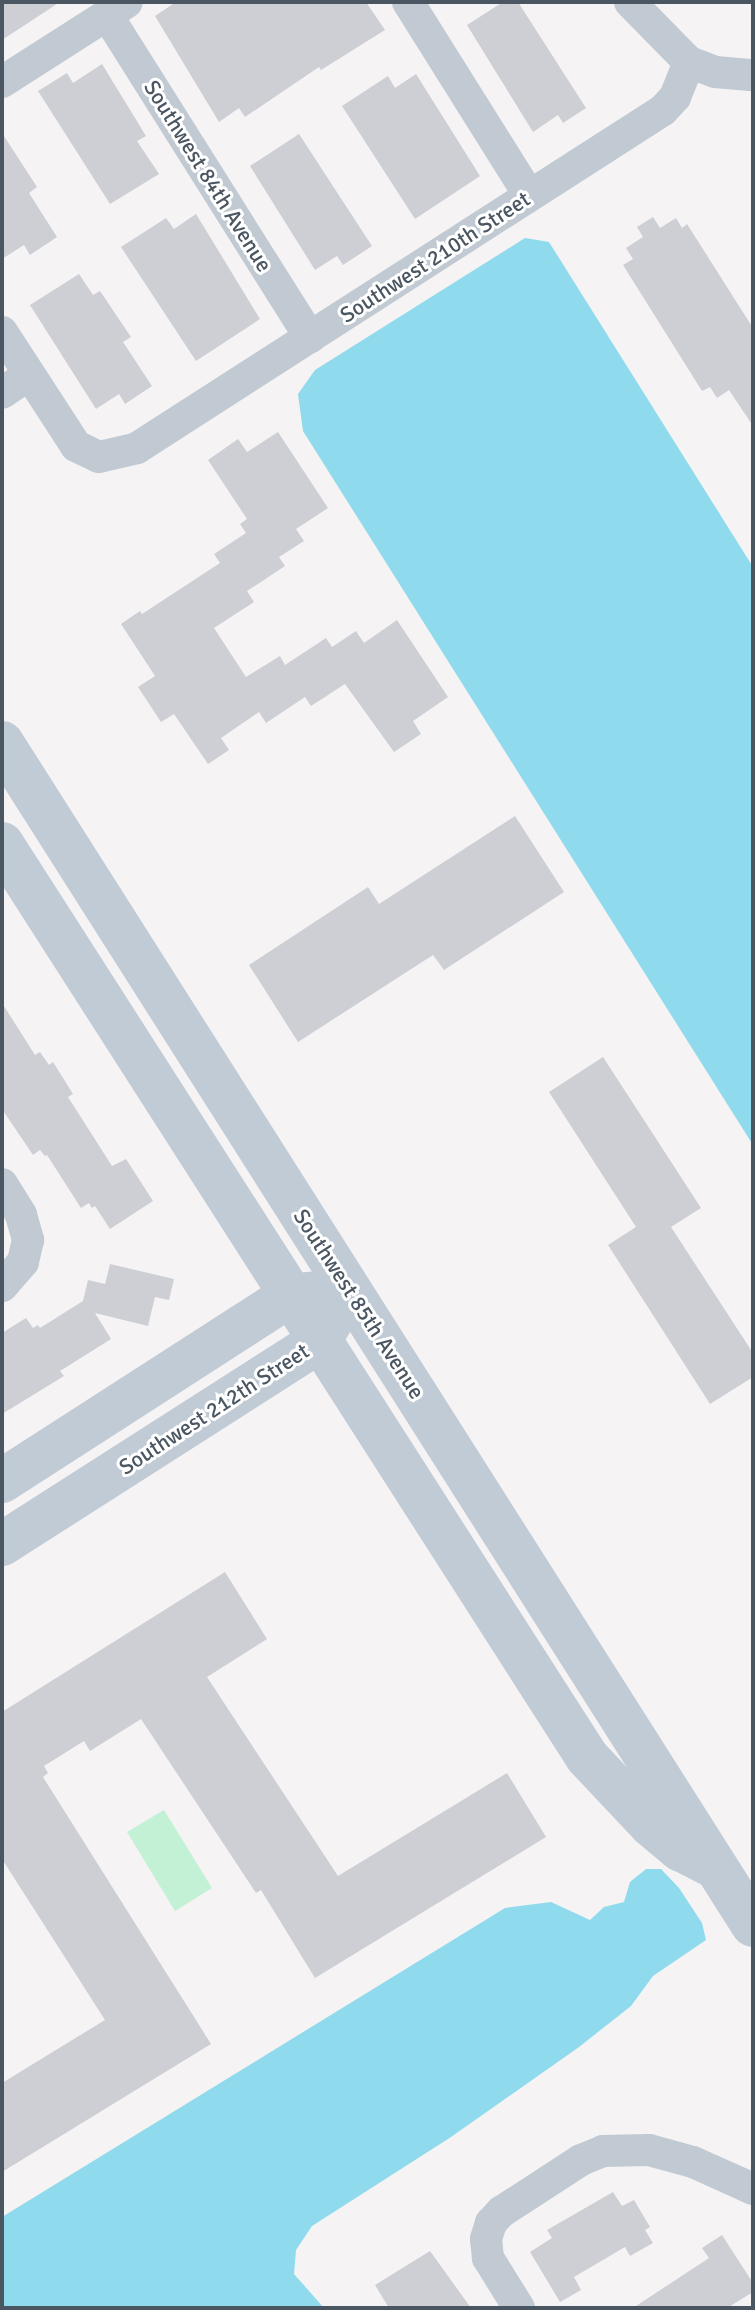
<!DOCTYPE html>
<html>
<head>
<meta charset="utf-8">
<style>
  body { margin:0 }
  #map { position:relative; width:755px; height:2310px; overflow:hidden; background:#f5f3f3; font-family:Signika,sans-serif }
  div>[style] { position:absolute }
  [style*='--x'] { left:calc(var(--x)*1px); top:calc(var(--y)*1px); width:calc(var(--w)*1px); rotate:calc(var(--a)*1deg) }
  .green>* { inset:0; background:#c3f1d5 }
  .water>* { inset:0; background:#90daee }
  .building>* { inset:0; background:#cdcfd5 }
  .street>* { height:32px; margin:-16px; padding:0 16px; transform-origin:16px; border-radius:16px; background:#c1cad2 }
  .secondary>* { height:44px; margin:-22px; padding:0 22px; transform-origin:22px; border-radius:22px; background:#c1cbd6 }
  span { translate:-50% -50%; white-space:nowrap; text-align:center; line-height:1.15; -webkit-text-stroke:6px #fff; paint-order:stroke }
  .street-label { font-size:22px; color:#4a5661 }
  .frame { position:absolute; inset:0; border:4px solid #4a5661; pointer-events:none }
</style>
</head>
<body>
<div id="map">
  <div class="green">
    <div style="clip-path:polygon(164px 1810px,212px 1888px,175px 1911px,127px 1832px)"></div>
  </div>
  <div class="water">
    <div style="clip-path:polygon(525px 238px,549px 242px,753px 567px,753px 1145px,303px 431px,298px 394px,315px 370px)"></div>
    <div style="clip-path:polygon(646px 1869px,661px 1869px,679px 1888px,702px 1923px,706px 1940px,653px 1976px,631px 2006px,579px 2047px,451px 2137px,312px 2226px,296px 2250px,294px 2274px,324px 2308px,2px 2308px,2px 2217px,505px 1908px,551px 1902px,590px 1920px,604px 1907px,624px 1902px,630px 1882px)"></div>
  </div>
  <div class="building">
    <div style="clip-path:polygon(2px 2px,60px 2px,2px 40px)"></div>
    <div style="clip-path:polygon(176px 2px,366px 2px,385px 30px,321px 70px,319px 67px,245px 117px,239px 108px,219px 122px,155px 16px)"></div>
    <div style="clip-path:polygon(503px 2px,518px 2px,586px 108px,563px 123px,558px 115px,533px 132px,467px 25px)"></div>
    <div style="clip-path:polygon(102px 64px,146px 136px,137px 141px,159px 174px,110px 204px,38px 91px,67px 73px,73px 83px)"></div>
    <div style="clip-path:polygon(416px 74px,480px 176px,415px 219px,342px 106px,388px 76px,395px 88px)"></div>
    <div style="clip-path:polygon(2px 133px,37px 187px,29px 193px,57px 237px,30px 255px,24px 245px,2px 259px)"></div>
    <div style="clip-path:polygon(299px 134px,372px 246px,343px 265px,337px 256px,315px 270px,250px 166px)"></div>
    <div style="clip-path:polygon(196px 214px,260px 319px,196px 361px,121px 247px,166px 218px,174px 229px)"></div>
    <div style="clip-path:polygon(653px 217px,660px 228px,676px 218px,682px 228px,687px 224px,753px 328px,753px 426px,729px 390px,717px 398px,710px 387px,702px 391px,623px 265px,633px 259px,626px 248px,643px 237px,637px 227px)"></div>
    <div style="clip-path:polygon(79px 274px,93px 295px,100px 291px,131px 337px,123px 342px,152px 386px,125px 404px,119px 394px,96px 409px,30px 305px)"></div>
    <div style="clip-path:polygon(278px 432px,328px 508px,296px 529px,304px 541px,279px 557px,285px 566px,247px 591px,254px 602px,214px 628px,246px 677px,280px 656px,285px 665px,326px 638px,332px 647px,356px 631px,364px 643px,397px 620px,448px 697px,413px 721px,421px 734px,394px 752px,345px 684px,311px 706px,305px 697px,266px 723px,259px 712px,221px 738px,229px 750px,208px 764px,174px 714px,161px 722px,138px 687px,155px 676px,121px 624px,140px 611px,142px 614px,220px 563px,214px 554px,246px 533px,240px 524px,247px 519px,208px 460px,238px 439px,247px 452px)"></div>
    <div style="clip-path:polygon(515px 816px,564px 892px,444px 970px,433px 955px,298px 1042px,249px 965px,368px 887px,379px 904px)"></div>
    <div style="clip-path:polygon(2px 1003px,35px 1055px,40px 1052px,49px 1065px,53px 1062px,73px 1094px,68px 1097px,112px 1166px,126px 1159px,153px 1201px,110px 1229px,95px 1206px,92px 1208px,89px 1203px,81px 1208px,47px 1155px,45px 1156px,40px 1150px,33px 1155px,2px 1109px)"></div>
    <div style="clip-path:polygon(603px 1057px,701px 1208px,671px 1227px,753px 1353px,753px 1377px,710px 1404px,608px 1245px,636px 1227px,549px 1092px)"></div>
    <div style="clip-path:polygon(110px 1264px,174px 1279px,169px 1300px,155px 1297px,148px 1326px,95px 1313px,111px 1339px,60px 1371px,64px 1376px,2px 1414px,2px 1333px,26px 1318px,33px 1328px,38px 1325px,40px 1328px,83px 1301px,88px 1280px,105px 1284px)"></div>
    <div style="clip-path:polygon(225px 1572px,267px 1639px,207px 1677px,338px 1876px,507px 1773px,546px 1837px,315px 1978px,261px 1890px,256px 1893px,141px 1719px,90px 1751px,84px 1741px,44px 1766px,48px 1773px,43px 1777px,211px 2044px,2px 2172px,2px 2083px,105px 2020px,2px 1859px,2px 1712px)"></div>
    <div style="clip-path:polygon(613px 2192px,622px 2206px,634px 2200px,650px 2227px,645px 2230px,653px 2243px,630px 2256px,625px 2247px,574px 2277px,581px 2290px,560px 2302px,530px 2252px,552px 2238px,547px 2230px)"></div>
    <div style="clip-path:polygon(722px 2235px,753px 2283px,753px 2292px,727px 2308px,633px 2308px,709px 2258px,702px 2248px)"></div>
    <div style="clip-path:polygon(430px 2251px,471px 2308px,389px 2308px,375px 2285px)"></div>
  </div>
  <div class="street">
    <div style="--x:408;--y:2;--w:228;--a:57.9"></div>
    <div style="--x:630;--y:2;--w:84;--a:45.5"></div>
    <div style="--x:689;--y:62;--w:28;--a:21"></div>
    <div style="--x:715;--y:72;--w:38;--a:5"></div>
    <div style="--x:107;--y:15;--w:381;--a:57.8"></div>
    <div style="--x:2;--y:82;--w:148;--a:-32.6"></div>
    <div style="--x:2;--y:332;--w:136;--a:57"></div>
    <div style="--x:76;--y:446;--w:25;--a:26"></div>
    <div style="--x:99;--y:457;--w:39;--a:-13"></div>
    <div style="--x:137;--y:448;--w:625;--a:-32.72"></div>
    <div style="--x:663;--y:110;--w:18;--a:-47"></div>
    <div style="--x:675;--y:97;--w:38;--a:-68"></div>
    <div style="--x:2;--y:393;--w:32;--a:-34"></div>
    <div style="--x:2;--y:1184;--w:36;--a:58"></div>
    <div style="--x:21;--y:1215;--w:26;--a:74"></div>
    <div style="--x:28;--y:1240;--w:23;--a:103"></div>
    <div style="--x:23;--y:1262;--w:32;--a:131"></div>
    <div style="--x:519;--y:2308;--w:59;--a:-121.8"></div>
    <div style="--x:488;--y:2258;--w:19;--a:-96"></div>
    <div style="--x:486;--y:2239;--w:17;--a:-73"></div>
    <div style="--x:491;--y:2223;--w:15;--a:-48"></div>
    <div style="--x:501;--y:2212;--w:95;--a:-33"></div>
    <div style="--x:581;--y:2160;--w:24;--a:-22"></div>
    <div style="--x:603;--y:2151;--w:46;--a:-1.2"></div>
    <div style="--x:649;--y:2150;--w:46;--a:15.3"></div>
    <div style="--x:693;--y:2162;--w:66;--a:24.2"></div>
  </div>
  <div class="secondary">
    <div style="--x:2;--y:743;--w:1400;--a:57.57"></div>
    <div style="--x:2;--y:844;--w:1084;--a:57.35"></div>
    <div style="--x:587;--y:1757;--w:93;--a:46.7"></div>
    <div style="--x:651;--y:1825;--w:38;--a:40"></div>
    <div style="--x:680;--y:1849;--w:35;--a:27"></div>
    <div style="--x:2;--y:1481;--w:341;--a:-32.8"></div>
    <div style="--x:289;--y:1296;--w:30;--a:-6"></div>
    <div style="--x:2;--y:1544;--w:376;--a:-32.6"></div>
    <div style="--x:319;--y:1341;--w:29;--a:-59"></div>
  </div>
  <div class="street-label">
    <span style="left:208px;top:176px;rotate:58deg">Southwest 84th Avenue</span>
    <span style="left:435px;top:257px;rotate:-33deg">Southwest 210th Street</span>
    <span style="left:359px;top:1304px;rotate:57deg">Southwest 85th Avenue</span>
    <span style="left:214px;top:1409px;rotate:-33deg">Southwest 212th Street</span>
  </div>
  <div class="frame"></div>
</div>
</body>
</html>
